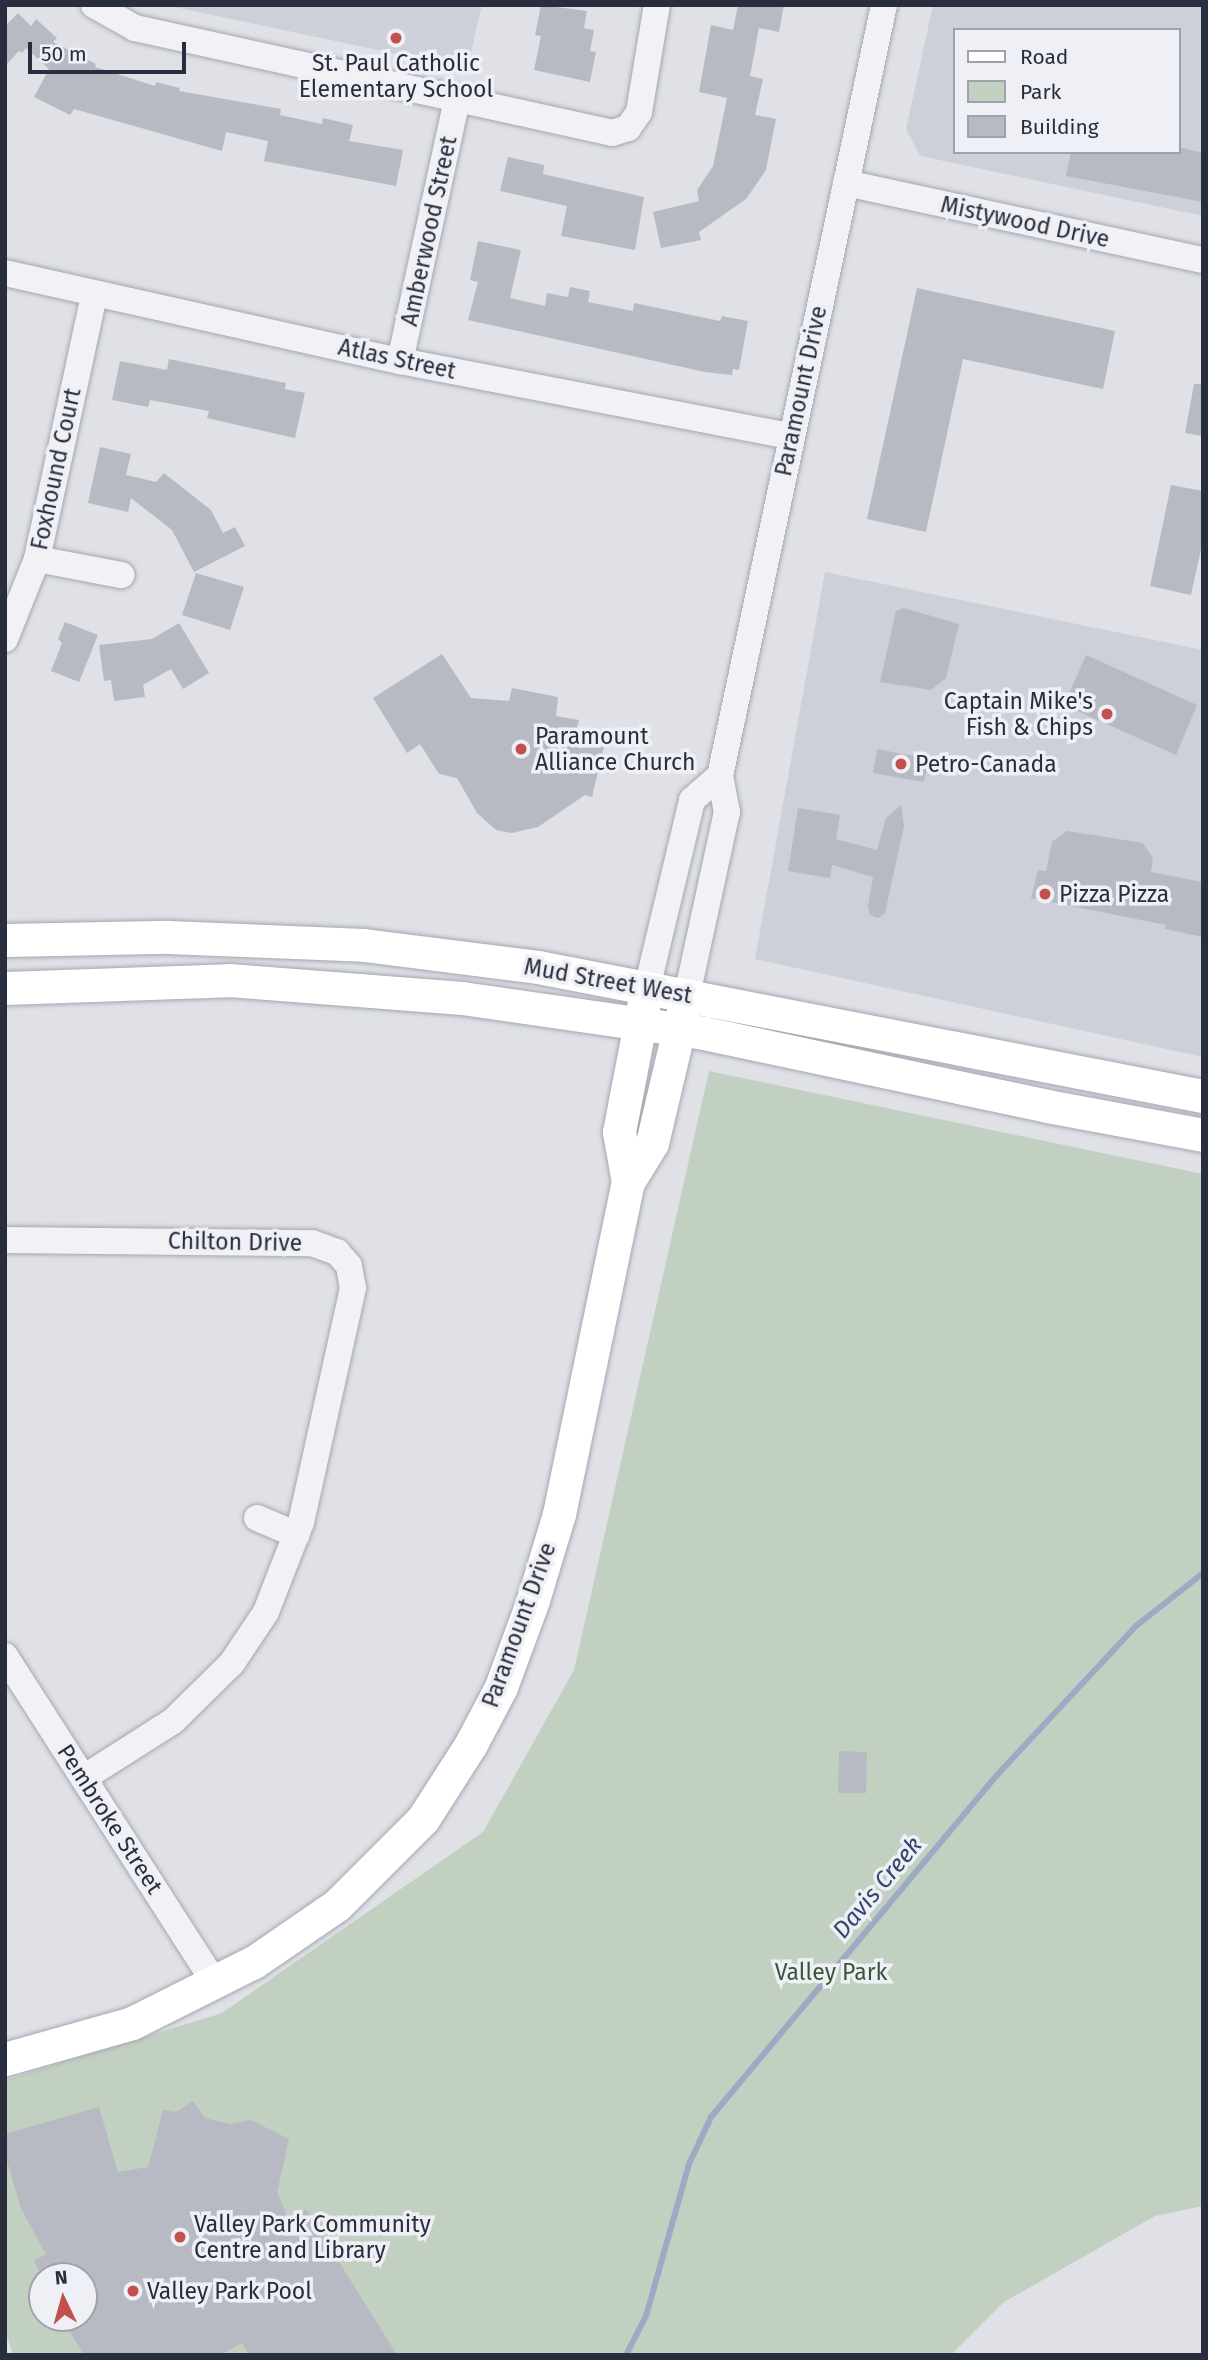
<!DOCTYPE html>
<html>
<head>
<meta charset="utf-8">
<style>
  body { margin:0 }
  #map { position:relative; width:1208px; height:2360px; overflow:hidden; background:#dfe1e7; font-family:"Fira Sans",sans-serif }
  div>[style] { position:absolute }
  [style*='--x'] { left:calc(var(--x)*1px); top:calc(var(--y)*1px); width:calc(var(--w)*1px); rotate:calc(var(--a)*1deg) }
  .built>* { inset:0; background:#ced0d9 }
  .green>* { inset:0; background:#c2d0c1 }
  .stream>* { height:6px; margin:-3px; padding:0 3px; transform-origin:3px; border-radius:3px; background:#9daac4 }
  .building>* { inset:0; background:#b7bac3 }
  .roads { filter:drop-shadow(0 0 2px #a5a7b1) drop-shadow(0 0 2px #a5a7b1) }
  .minor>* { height:26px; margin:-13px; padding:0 13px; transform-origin:13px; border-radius:13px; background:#f2f2f6 }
  .major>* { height:33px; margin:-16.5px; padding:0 16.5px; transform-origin:16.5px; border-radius:16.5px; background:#fff }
  .dots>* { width:19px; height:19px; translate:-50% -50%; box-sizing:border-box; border:4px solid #eff0f5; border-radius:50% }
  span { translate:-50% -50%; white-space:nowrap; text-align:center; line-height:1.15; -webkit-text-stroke:7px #eff0f5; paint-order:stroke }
  .poi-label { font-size:23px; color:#292d3d }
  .right { translate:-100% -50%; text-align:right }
  .left { translate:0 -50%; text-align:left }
  .street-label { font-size:23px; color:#292d3d }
  .park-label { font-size:23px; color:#395738 }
  .water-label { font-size:24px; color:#37466d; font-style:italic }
  .frame { position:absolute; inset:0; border:7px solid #292d3d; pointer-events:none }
  .legend { position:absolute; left:953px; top:28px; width:228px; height:126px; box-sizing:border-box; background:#eff0f5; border:2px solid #a0a2ab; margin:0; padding:9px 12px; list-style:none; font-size:21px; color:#292d3d }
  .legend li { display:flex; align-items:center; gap:14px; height:35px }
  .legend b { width:35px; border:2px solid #a0a2ab }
  .north { position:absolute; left:28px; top:2262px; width:70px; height:70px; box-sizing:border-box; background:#eff0f5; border:2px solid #a0a2ab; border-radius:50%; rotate:355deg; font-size:19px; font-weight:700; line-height:28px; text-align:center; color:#292d3d }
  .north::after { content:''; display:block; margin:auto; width:24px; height:32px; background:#c2504e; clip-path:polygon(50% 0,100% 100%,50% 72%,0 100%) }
  .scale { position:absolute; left:28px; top:42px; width:158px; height:32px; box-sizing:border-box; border:4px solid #292d3d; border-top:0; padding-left:9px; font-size:21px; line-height:24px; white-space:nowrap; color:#292d3d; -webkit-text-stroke:5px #eff0f5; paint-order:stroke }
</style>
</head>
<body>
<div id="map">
  <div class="built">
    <div style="clip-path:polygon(165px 5px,482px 5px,467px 69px)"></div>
    <div style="clip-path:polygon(evenodd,933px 5px,1203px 5px,1203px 216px,920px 156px,906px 129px,933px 5px,954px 30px,1178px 30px,1178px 152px,954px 152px,954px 30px)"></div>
    <div style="clip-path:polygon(825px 572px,1203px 650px,1203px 1057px,755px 959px)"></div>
  </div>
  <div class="green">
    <div style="clip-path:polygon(evenodd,709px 1071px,1203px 1174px,1203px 2206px,1155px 2216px,1004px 2302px,951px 2355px,13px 2355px,5px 2330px,5px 2080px,222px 2013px,483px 1832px,574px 1670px,709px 1071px,42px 2276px,84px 2276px,84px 2318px,42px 2318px,42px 2276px)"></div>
  </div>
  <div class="stream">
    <div style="--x:626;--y:2355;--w:44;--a:-62.9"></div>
    <div style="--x:646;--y:2316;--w:158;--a:-74.2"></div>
    <div style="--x:689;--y:2164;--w:52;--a:-64.9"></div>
    <div style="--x:711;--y:2117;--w:447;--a:-50.1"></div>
    <div style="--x:998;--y:1774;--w:202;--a:-47"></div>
    <div style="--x:1136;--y:1626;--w:85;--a:-38.3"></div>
  </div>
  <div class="building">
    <div style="clip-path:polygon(541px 5px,587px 11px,584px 28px,594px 30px,590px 51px,596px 52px,590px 82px,534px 70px,541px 36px,535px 35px)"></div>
    <div style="clip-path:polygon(738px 5px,784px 5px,779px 32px,759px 28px,750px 76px,763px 79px,755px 115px,776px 119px,766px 170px,746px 199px,699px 232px,701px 240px,661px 248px,653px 212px,699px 201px,697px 190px,713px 166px,727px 98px,699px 92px,711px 25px,733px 30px)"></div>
    <div style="clip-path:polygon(18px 13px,31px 26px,36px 19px,57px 38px,53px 42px,96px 64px,95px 67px,155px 86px,156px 82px,180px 88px,179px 91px,281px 109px,280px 115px,322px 124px,323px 118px,353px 125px,349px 141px,403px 150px,396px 186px,264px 161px,268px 141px,226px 132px,222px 151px,74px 109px,70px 115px,34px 97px,49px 69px,26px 48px,22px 53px,19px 51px,5px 66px,5px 26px)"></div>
    <div style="clip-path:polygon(1178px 147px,1203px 153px,1203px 202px,1066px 176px,1071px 152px,1178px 152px)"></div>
    <div style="clip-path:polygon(508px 157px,544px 165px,543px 174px,644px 197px,635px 250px,561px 236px,567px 206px,500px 191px)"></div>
    <div style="clip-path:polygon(478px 241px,521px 250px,510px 298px,545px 306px,547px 293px,568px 297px,570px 287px,590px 291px,588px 302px,633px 311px,634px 303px,720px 321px,722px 316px,748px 321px,739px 370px,733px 369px,732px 375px,705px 372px,468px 320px,478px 282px,470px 280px)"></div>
    <div style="clip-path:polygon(917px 288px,1115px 331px,1103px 389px,963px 359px,926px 532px,867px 519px)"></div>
    <div style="clip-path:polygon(169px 359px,286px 383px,285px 389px,305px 393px,295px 438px,207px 418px,209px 411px,150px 400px,148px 407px,112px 400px,120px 361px,167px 370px)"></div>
    <div style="clip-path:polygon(1194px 384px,1203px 384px,1203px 436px,1185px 433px)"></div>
    <div style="clip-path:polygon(100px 447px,131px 454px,126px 475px,156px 482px,164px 473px,211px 510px,223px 533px,235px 527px,245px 546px,194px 572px,172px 530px,131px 498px,128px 512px,88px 503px)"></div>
    <div style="clip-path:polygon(1171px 485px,1203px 491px,1203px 540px,1191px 595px,1150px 586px)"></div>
    <div style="clip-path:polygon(196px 573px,244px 587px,230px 630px,182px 615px)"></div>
    <div style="clip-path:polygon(904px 608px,959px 624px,946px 678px,931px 690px,880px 682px,896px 611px)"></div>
    <div style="clip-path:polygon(65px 622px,98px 635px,79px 682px,51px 671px,62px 643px,58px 639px)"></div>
    <div style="clip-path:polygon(179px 623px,209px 673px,183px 689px,171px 669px,143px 685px,145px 697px,114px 701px,111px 680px,104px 681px,99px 645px,152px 639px)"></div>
    <div style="clip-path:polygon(442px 654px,471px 698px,509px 701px,512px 688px,558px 697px,556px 716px,579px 720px,575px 734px,605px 742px,592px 797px,585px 795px,538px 827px,512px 833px,496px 830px,477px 813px,457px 778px,439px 774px,420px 744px,407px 753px,373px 698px)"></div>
    <div style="clip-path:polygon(1086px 655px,1197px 705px,1176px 755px,1064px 705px)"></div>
    <div style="clip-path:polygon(877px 749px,929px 759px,924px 782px,873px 773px)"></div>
    <div style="clip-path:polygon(901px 805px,904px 826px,885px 913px,878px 918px,870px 915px,868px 906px,873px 877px,832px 865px,830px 878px,788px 871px,798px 808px,840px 815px,836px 839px,877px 850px,886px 818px)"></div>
    <div style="clip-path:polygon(1067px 831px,1143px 843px,1153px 858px,1151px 872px,1203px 882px,1203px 937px,1165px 929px,1166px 925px,1031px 898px,1038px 870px,1046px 871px,1052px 842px)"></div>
    <div style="clip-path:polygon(839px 1751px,867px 1752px,866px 1793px,838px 1793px)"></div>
    <div style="clip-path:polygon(193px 2101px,205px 2118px,230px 2124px,251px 2120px,289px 2139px,277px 2192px,289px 2220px,306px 2209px,397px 2355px,249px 2355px,242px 2343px,220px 2355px,84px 2355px,61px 2318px,84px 2318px,84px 2276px,42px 2276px,34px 2261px,46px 2254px,21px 2209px,5px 2154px,5px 2134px,99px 2107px,118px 2172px,148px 2167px,163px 2110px,176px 2112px)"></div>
  </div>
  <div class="roads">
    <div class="minor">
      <div style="--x:94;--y:5;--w:47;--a:29.3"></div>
      <div style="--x:135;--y:28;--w:488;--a:12.4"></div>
      <div style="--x:612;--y:133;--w:17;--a:-17"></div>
      <div style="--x:628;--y:128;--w:19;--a:-55"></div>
      <div style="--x:639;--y:112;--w:109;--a:-80.5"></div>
      <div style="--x:846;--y:183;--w:365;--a:12.2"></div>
      <div style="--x:5;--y:273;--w:405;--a:12.6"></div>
      <div style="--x:400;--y:361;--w:398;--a:10.9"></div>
      <div style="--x:400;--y:361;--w:267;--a:-77.7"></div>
      <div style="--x:37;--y:559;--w:86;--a:10.8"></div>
      <div style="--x:5;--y:639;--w:86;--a:-68.2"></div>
      <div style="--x:37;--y:559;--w:270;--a:-77.8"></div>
      <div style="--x:647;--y:988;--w:193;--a:-76.5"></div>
      <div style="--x:692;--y:800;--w:37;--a:-41"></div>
      <div style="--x:687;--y:995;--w:187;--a:-77.7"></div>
      <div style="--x:727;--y:812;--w:37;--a:-101"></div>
      <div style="--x:720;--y:776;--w:788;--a:-77.99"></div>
      <div style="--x:5;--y:1240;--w:307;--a:0.6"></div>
      <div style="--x:312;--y:1243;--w:27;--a:20"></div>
      <div style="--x:337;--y:1252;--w:18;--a:49"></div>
      <div style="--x:349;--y:1266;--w:22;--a:80"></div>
      <div style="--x:353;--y:1288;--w:240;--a:102.5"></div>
      <div style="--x:301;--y:1522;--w:97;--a:111.3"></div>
      <div style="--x:266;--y:1612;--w:61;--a:123.7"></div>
      <div style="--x:232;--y:1663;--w:83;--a:135.5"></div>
      <div style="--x:173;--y:1721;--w:104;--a:147.5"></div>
      <div style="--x:257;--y:1518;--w:43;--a:23"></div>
      <div style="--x:5;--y:1656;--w:387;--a:57.3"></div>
    </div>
    <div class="major">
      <div style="--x:5;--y:940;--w:163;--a:-1.1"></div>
      <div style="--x:168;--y:937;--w:196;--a:2.3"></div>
      <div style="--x:364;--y:945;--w:175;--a:7.2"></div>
      <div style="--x:538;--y:967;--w:677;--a:10.98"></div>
      <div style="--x:5;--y:988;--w:224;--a:-2"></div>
      <div style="--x:229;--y:980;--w:234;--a:4.4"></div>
      <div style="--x:462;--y:998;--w:245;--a:8.2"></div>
      <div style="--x:704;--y:1033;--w:351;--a:12"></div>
      <div style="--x:1047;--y:1106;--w:159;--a:10.5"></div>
      <div style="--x:628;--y:1182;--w:51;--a:-100.2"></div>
      <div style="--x:619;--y:1132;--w:132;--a:-79.1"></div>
      <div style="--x:5;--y:2059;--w:132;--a:-15.8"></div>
      <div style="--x:132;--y:2023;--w:136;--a:-26.6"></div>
      <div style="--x:254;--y:1962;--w:101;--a:-34.5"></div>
      <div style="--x:337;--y:1905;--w:122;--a:-45"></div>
      <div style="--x:423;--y:1819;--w:89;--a:-57.4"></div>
      <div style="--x:471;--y:1744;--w:64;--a:-62.2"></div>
      <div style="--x:501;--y:1687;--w:93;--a:-69.8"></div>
      <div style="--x:533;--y:1600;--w:90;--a:-73.2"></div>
      <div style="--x:559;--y:1514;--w:339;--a:-78.3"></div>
      <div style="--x:628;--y:1182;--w:46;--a:-58.4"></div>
      <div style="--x:652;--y:1143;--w:152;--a:-76.7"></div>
    </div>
  </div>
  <div class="dots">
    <div style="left:396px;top:38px;background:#c2504e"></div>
    <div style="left:1107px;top:714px;background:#c2504e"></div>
    <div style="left:521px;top:749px;background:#c2504e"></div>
    <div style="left:901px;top:764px;background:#c2504e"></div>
    <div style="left:1045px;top:894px;background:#c2504e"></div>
    <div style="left:180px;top:2237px;background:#c2504e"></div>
    <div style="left:133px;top:2291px;background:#c2504e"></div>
  </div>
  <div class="poi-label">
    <span style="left:396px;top:76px">St. Paul Catholic<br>Elementary School</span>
    <span class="right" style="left:1093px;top:714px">Captain Mike's<br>Fish &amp; Chips</span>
    <span class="left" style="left:535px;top:749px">Paramount<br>Alliance Church</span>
    <span class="left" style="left:915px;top:764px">Petro-Canada</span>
    <span class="left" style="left:1059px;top:894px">Pizza Pizza</span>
    <span class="left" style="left:194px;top:2237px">Valley Park Community<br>Centre and Library</span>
    <span class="left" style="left:147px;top:2291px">Valley Park Pool</span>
  </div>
  <div class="street-label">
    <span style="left:1025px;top:222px;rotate:12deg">Mistywood Drive</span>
    <span style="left:429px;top:231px;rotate:-78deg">Amberwood Street</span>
    <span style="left:397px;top:359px;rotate:12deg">Atlas Street</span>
    <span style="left:801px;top:391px;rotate:-78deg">Paramount Drive</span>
    <span style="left:56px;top:469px;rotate:-78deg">Foxhound Court</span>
    <span style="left:608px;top:981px;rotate:10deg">Mud Street West</span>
    <span style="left:235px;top:1242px;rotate:1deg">Chilton Drive</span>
    <span style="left:519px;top:1625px;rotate:-70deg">Paramount Drive</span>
    <span style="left:110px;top:1819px;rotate:57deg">Pembroke Street</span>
  </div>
  <div class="park-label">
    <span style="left:831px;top:1972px">Valley Park</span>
  </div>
  <div class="water-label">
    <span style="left:878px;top:1888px;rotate:-50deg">Davis Creek</span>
  </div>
  <div class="frame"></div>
  <ul class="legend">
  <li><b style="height:9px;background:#fff"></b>Road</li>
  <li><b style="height:19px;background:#c2d0c1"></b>Park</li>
  <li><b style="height:19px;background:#b7bac3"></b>Building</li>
  </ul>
  <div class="north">N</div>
  <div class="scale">50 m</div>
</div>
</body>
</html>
